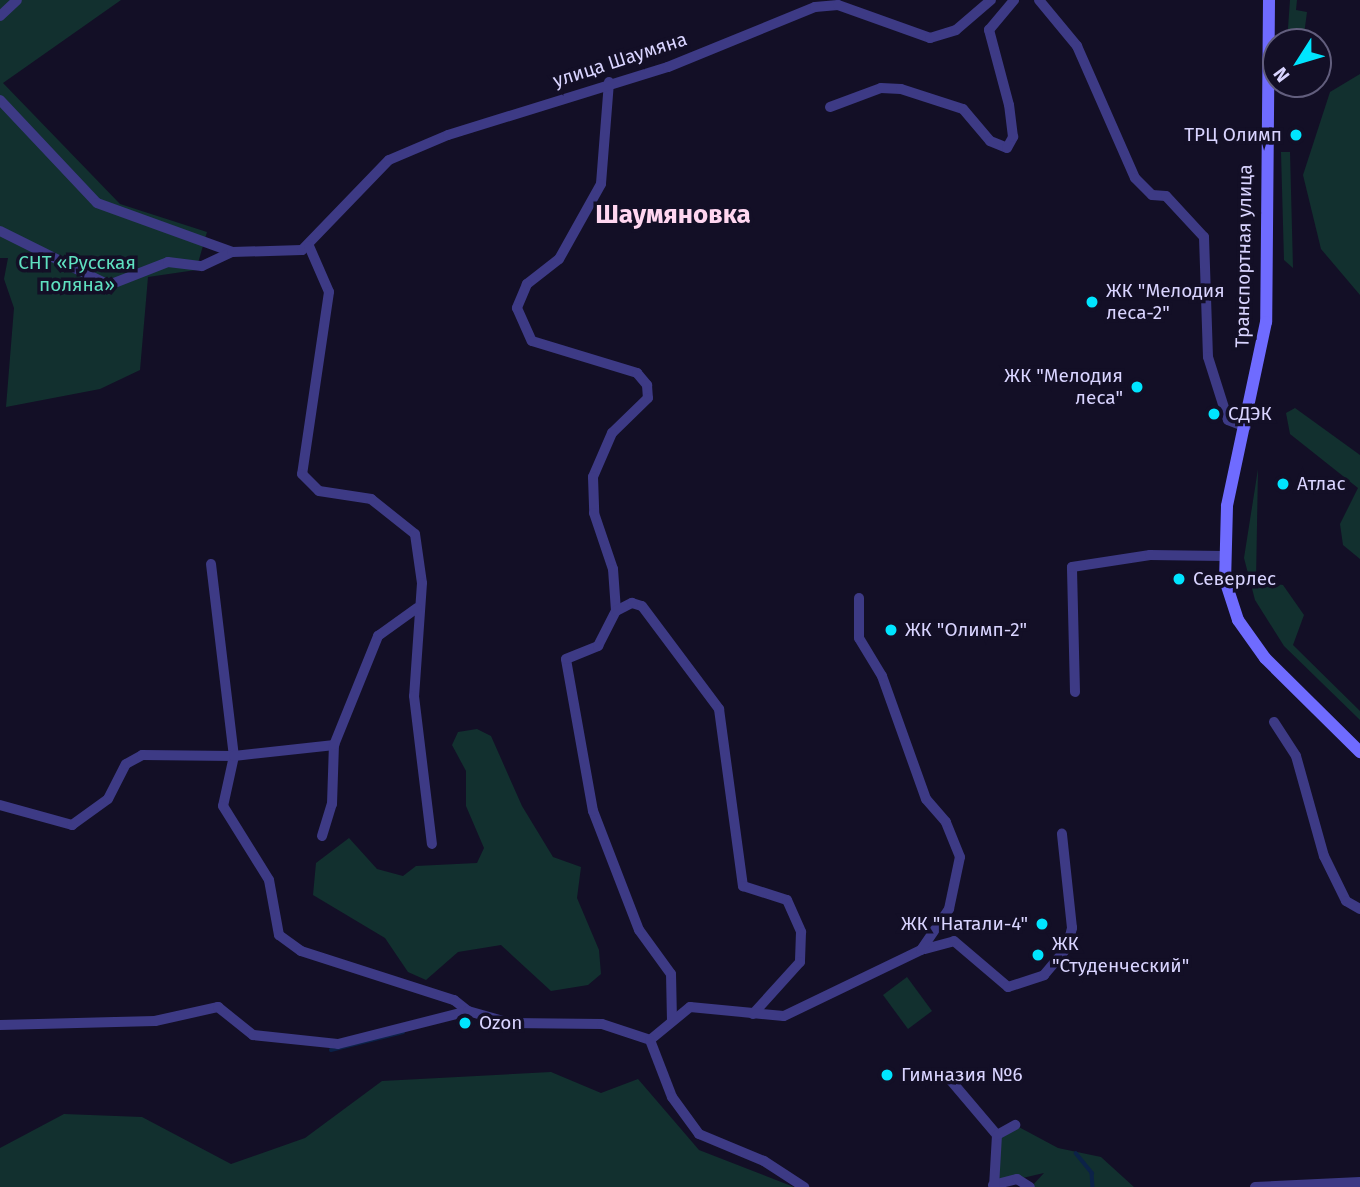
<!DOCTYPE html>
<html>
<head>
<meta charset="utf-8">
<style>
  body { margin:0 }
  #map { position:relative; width:1360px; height:1187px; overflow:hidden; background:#130f26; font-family:"Fira Sans",sans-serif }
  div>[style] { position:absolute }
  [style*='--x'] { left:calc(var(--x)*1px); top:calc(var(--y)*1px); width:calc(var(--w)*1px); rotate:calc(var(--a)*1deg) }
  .green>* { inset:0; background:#12302f }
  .stream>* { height:3.5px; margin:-1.75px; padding:0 1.75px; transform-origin:1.75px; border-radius:1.75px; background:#0c2248 }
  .minor>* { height:10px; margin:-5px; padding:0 5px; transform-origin:5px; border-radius:5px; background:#3d3a85 }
  .secondary>* { height:12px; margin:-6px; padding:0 6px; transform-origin:6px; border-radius:6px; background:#6f6bff }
  .dots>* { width:19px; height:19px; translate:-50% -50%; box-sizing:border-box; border:4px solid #130f26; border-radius:50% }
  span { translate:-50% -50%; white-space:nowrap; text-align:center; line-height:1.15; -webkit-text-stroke:7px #130f26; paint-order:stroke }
  .street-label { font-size:19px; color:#d9d4ff }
  .poi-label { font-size:19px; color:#d9d4ff }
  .right { translate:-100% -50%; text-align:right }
  .left { translate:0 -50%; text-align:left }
  .park-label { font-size:19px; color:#5fe0c0 }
  .district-label { font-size:26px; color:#ffd6f0; font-weight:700 }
  .north { position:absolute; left:1262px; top:28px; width:70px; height:70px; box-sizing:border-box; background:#130f26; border:2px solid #625e7d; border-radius:50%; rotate:233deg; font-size:19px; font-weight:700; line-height:28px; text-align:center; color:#d9d4ff }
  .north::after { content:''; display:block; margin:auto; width:24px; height:32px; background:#00e5ff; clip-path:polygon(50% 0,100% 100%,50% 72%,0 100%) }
</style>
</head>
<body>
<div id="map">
  <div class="green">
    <div style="clip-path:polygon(0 0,121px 0,3px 83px,120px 204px,207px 232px,196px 270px,148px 277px,140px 370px,100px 389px,6px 407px,14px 308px,4px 279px,8px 258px,0 258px)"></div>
    <div style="clip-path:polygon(1290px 0,1297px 0,1296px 10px,1307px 12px,1303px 42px,1287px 42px)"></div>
    <div style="clip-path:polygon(1360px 74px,1360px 295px,1321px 249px,1303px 175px,1330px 92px)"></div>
    <div style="clip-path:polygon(1281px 152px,1290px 152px,1293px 268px,1284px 260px)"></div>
    <div style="clip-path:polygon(1295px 408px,1360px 455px,1360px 559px,1343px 545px,1340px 524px,1358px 488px,1290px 434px,1286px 413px)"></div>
    <div style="clip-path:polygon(1258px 469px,1256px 581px,1283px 585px,1304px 615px,1293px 645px,1360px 711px,1360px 720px,1284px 646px,1255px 600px,1244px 558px)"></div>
    <div style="clip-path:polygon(477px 729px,491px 736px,522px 806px,553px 857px,581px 867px,577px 898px,599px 950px,601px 974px,588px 985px,551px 991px,501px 945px,458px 952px,426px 980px,408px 972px,385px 938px,313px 895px,316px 863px,349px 838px,377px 869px,403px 876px,416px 866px,477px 863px,484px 848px,466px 806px,466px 771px,452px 745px,458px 732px)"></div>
    <div style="clip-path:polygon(907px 977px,932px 1011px,908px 1029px,883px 995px)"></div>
    <div style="clip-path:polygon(551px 1072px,601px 1093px,638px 1079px,699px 1150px,794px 1187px,0 1187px,0 1148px,64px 1114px,142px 1117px,231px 1164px,305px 1138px,382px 1081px)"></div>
    <div style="clip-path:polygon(1015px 1125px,1058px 1148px,1101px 1157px,1134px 1187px,1031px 1187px,1044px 1173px,993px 1185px,997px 1135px)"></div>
  </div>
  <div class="stream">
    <div style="--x:331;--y:1050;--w:74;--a:-14"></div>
    <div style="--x:1076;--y:1153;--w:26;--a:51"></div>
    <div style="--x:1092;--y:1173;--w:14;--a:86"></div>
  </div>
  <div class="minor">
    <div style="--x:1039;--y:0;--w:60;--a:50.4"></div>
    <div style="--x:1077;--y:46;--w:144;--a:66.3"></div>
    <div style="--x:1135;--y:178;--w:24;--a:45"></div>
    <div style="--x:1152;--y:195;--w:14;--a:4"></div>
    <div style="--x:1166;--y:196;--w:56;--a:47.2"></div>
    <div style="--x:1204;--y:237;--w:120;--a:88.1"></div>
    <div style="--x:1208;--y:357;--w:66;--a:72.4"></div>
    <div style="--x:1228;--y:420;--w:19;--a:21"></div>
    <div style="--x:0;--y:16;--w:23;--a:-43"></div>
    <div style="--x:609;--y:82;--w:102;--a:94.5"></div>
    <div style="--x:601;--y:184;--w:86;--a:119.2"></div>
    <div style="--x:559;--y:259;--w:41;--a:142"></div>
    <div style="--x:527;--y:284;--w:26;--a:113"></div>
    <div style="--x:517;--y:308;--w:36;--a:66"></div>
    <div style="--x:532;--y:341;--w:110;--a:16.9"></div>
    <div style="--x:637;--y:373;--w:16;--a:50"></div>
    <div style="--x:647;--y:385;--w:13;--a:86"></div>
    <div style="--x:648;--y:398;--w:50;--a:135.8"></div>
    <div style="--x:612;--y:433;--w:48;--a:113.4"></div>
    <div style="--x:593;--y:477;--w:36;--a:88"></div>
    <div style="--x:594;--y:513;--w:59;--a:71.3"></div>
    <div style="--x:613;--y:569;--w:42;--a:85.9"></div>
    <div style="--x:0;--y:100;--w:141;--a:46.7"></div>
    <div style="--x:97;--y:203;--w:144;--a:19.9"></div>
    <div style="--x:830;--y:107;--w:54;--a:-20.4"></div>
    <div style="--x:881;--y:88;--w:20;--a:3"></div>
    <div style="--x:901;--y:89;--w:65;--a:17.9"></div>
    <div style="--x:963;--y:109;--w:42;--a:49.8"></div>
    <div style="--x:990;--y:141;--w:18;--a:22"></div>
    <div style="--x:1007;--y:148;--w:13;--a:-61"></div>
    <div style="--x:1013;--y:137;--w:32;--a:-97"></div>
    <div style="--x:1009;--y:105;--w:78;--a:-104.9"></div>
    <div style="--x:989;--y:30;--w:39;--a:-50"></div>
    <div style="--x:0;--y:231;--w:122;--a:26.4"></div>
    <div style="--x:109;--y:285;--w:63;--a:-21.3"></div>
    <div style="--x:168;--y:262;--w:34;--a:7"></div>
    <div style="--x:202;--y:266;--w:33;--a:-25"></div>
    <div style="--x:232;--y:252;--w:70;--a:-1.6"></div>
    <div style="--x:302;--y:250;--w:125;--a:-46"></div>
    <div style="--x:389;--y:160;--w:64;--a:-23"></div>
    <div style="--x:448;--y:135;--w:230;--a:-17.2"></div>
    <div style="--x:668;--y:67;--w:159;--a:-22.2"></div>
    <div style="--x:815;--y:7;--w:23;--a:-5"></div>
    <div style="--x:838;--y:5;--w:98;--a:19.7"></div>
    <div style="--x:930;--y:38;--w:27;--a:-17"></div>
    <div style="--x:956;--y:30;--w:46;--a:-40.6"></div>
    <div style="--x:309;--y:246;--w:50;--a:66.5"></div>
    <div style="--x:329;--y:292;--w:184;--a:98.4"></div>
    <div style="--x:302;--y:474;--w:24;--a:45"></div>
    <div style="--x:319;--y:491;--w:53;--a:8.7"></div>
    <div style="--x:371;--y:499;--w:56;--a:38.5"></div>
    <div style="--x:415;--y:534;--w:49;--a:81.9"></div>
    <div style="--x:422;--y:583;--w:113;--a:94"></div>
    <div style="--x:414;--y:696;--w:149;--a:83.1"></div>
    <div style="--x:211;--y:564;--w:193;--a:83.2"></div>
    <div style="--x:234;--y:756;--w:51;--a:102.4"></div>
    <div style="--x:223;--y:806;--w:87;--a:58.1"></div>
    <div style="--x:269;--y:880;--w:56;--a:79.7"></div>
    <div style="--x:279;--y:935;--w:27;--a:36"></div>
    <div style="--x:301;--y:951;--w:161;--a:17.8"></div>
    <div style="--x:454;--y:1000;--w:18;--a:38"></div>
    <div style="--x:1075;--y:692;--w:125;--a:-91.4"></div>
    <div style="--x:1072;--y:567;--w:79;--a:-8.7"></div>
    <div style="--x:1150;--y:555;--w:73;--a:0.8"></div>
    <div style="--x:1274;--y:722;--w:40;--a:57.1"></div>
    <div style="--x:1296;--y:756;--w:104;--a:74.4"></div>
    <div style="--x:1324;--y:856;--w:50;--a:63.9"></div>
    <div style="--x:1346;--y:901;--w:16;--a:30"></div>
    <div style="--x:0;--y:805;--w:75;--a:15.5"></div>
    <div style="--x:72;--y:825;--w:44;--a:-35.8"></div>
    <div style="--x:108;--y:799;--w:39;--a:-63"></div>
    <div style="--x:126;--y:764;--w:18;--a:-29"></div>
    <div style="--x:142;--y:755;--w:92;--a:0.6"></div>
    <div style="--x:234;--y:756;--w:101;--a:-6.3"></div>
    <div style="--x:322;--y:836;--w:34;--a:-73"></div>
    <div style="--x:332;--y:804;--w:59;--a:-88.1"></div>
    <div style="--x:334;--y:745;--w:118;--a:-68"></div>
    <div style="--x:378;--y:636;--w:48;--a:-35.7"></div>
    <div style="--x:925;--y:949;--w:30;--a:-15"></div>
    <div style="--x:954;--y:941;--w:71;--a:40.4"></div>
    <div style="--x:1008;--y:987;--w:38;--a:-18"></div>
    <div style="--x:1044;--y:975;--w:35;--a:-50"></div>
    <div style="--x:1067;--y:948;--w:21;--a:-76"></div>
    <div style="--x:1072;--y:928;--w:95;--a:-96.1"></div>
    <div style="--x:672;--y:1021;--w:47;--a:-91.2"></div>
    <div style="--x:671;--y:974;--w:54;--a:-126"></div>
    <div style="--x:639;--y:930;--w:128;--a:-111.1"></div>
    <div style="--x:593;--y:811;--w:154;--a:-100.1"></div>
    <div style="--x:566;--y:659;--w:35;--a:-22"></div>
    <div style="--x:598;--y:646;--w:39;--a:-63"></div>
    <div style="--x:616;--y:611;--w:18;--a:-27"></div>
    <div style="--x:632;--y:603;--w:10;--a:17"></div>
    <div style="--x:642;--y:606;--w:129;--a:53.2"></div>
    <div style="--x:719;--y:709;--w:179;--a:82.3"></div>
    <div style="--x:743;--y:886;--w:46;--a:17.7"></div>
    <div style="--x:787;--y:900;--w:35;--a:66"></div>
    <div style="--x:801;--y:932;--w:30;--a:92"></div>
    <div style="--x:800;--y:962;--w:70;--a:132.1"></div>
    <div style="--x:0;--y:1025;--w:155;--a:-1.5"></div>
    <div style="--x:155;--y:1021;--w:65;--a:-12.5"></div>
    <div style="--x:218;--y:1007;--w:45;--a:38.7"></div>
    <div style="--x:253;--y:1035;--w:85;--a:6"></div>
    <div style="--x:338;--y:1044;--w:134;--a:-14.2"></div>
    <div style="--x:468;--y:1011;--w:44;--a:15.9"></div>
    <div style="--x:510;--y:1023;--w:92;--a:0.6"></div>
    <div style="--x:602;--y:1024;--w:51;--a:18.4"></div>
    <div style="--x:650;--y:1040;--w:52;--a:-39.5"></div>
    <div style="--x:690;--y:1007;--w:94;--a:5.5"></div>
    <div style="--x:784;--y:1016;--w:152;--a:-25.7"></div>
    <div style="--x:921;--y:950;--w:50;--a:-55.7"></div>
    <div style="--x:949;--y:909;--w:53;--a:-78.1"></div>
    <div style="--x:960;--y:857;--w:38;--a:-112"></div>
    <div style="--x:946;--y:822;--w:30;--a:-131"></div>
    <div style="--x:926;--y:799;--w:131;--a:-109.7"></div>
    <div style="--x:882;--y:676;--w:44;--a:-121.2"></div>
    <div style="--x:859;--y:638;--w:40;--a:-90"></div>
    <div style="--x:650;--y:1040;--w:61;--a:68.9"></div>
    <div style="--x:672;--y:1097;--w:46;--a:53.9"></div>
    <div style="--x:699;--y:1134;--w:70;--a:22.6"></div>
    <div style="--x:764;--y:1161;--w:48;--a:33"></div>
    <div style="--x:947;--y:1076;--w:77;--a:49.7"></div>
    <div style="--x:993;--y:1185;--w:25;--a:-14"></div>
    <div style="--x:1017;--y:1179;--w:15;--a:32"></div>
    <div style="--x:994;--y:1187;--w:52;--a:-86.7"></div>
    <div style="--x:997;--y:1135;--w:21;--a:-29"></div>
    <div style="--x:1255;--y:1187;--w:105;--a:-2.7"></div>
  </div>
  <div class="secondary">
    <div style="--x:1269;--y:0;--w:322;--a:90.5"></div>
    <div style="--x:1266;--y:322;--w:188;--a:102"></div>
    <div style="--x:1227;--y:506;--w:74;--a:91.5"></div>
    <div style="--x:1225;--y:580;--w:42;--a:72"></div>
    <div style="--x:1238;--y:620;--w:47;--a:54.6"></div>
    <div style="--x:1265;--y:658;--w:134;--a:44.7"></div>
  </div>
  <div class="dots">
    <div style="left:1296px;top:135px;background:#00e5ff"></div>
    <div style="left:1092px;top:302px;background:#00e5ff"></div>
    <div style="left:1137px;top:387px;background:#00e5ff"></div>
    <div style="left:1214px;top:414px;background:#00e5ff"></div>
    <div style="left:1283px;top:484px;background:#00e5ff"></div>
    <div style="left:1179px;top:579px;background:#00e5ff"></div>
    <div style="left:891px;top:630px;background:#00e5ff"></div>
    <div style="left:1042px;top:924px;background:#00e5ff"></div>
    <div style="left:1038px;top:955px;background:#00e5ff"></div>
    <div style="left:465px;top:1023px;background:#00e5ff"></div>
    <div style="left:887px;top:1075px;background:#00e5ff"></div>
  </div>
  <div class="street-label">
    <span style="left:620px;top:60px;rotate:-18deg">улица Шаумяна</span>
    <span style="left:1244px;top:256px;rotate:-89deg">Транспортная улица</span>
  </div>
  <div class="poi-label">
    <span class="right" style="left:1282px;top:135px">ТРЦ Олимп</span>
    <span class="left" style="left:1106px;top:302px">ЖК "Мелодия<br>леса-2"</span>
    <span class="right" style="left:1123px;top:387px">ЖК "Мелодия<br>леса"</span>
    <span class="left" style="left:1228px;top:414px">СДЭК</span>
    <span class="left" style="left:1297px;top:484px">Атлас</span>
    <span class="left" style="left:1193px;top:579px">Северлес</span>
    <span class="left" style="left:905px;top:630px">ЖК "Олимп-2"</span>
    <span class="right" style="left:1028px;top:924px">ЖК "Натали-4"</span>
    <span class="left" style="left:1052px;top:955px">ЖК<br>"Студенческий"</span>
    <span class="left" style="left:479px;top:1023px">Ozon</span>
    <span class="left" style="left:901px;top:1075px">Гимназия №6</span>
  </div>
  <div class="park-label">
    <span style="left:77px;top:274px">СНТ «Русская<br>поляна»</span>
  </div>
  <div class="district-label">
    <span style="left:673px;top:215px">Шаумяновка</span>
  </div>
  <div class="north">N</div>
</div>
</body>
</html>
